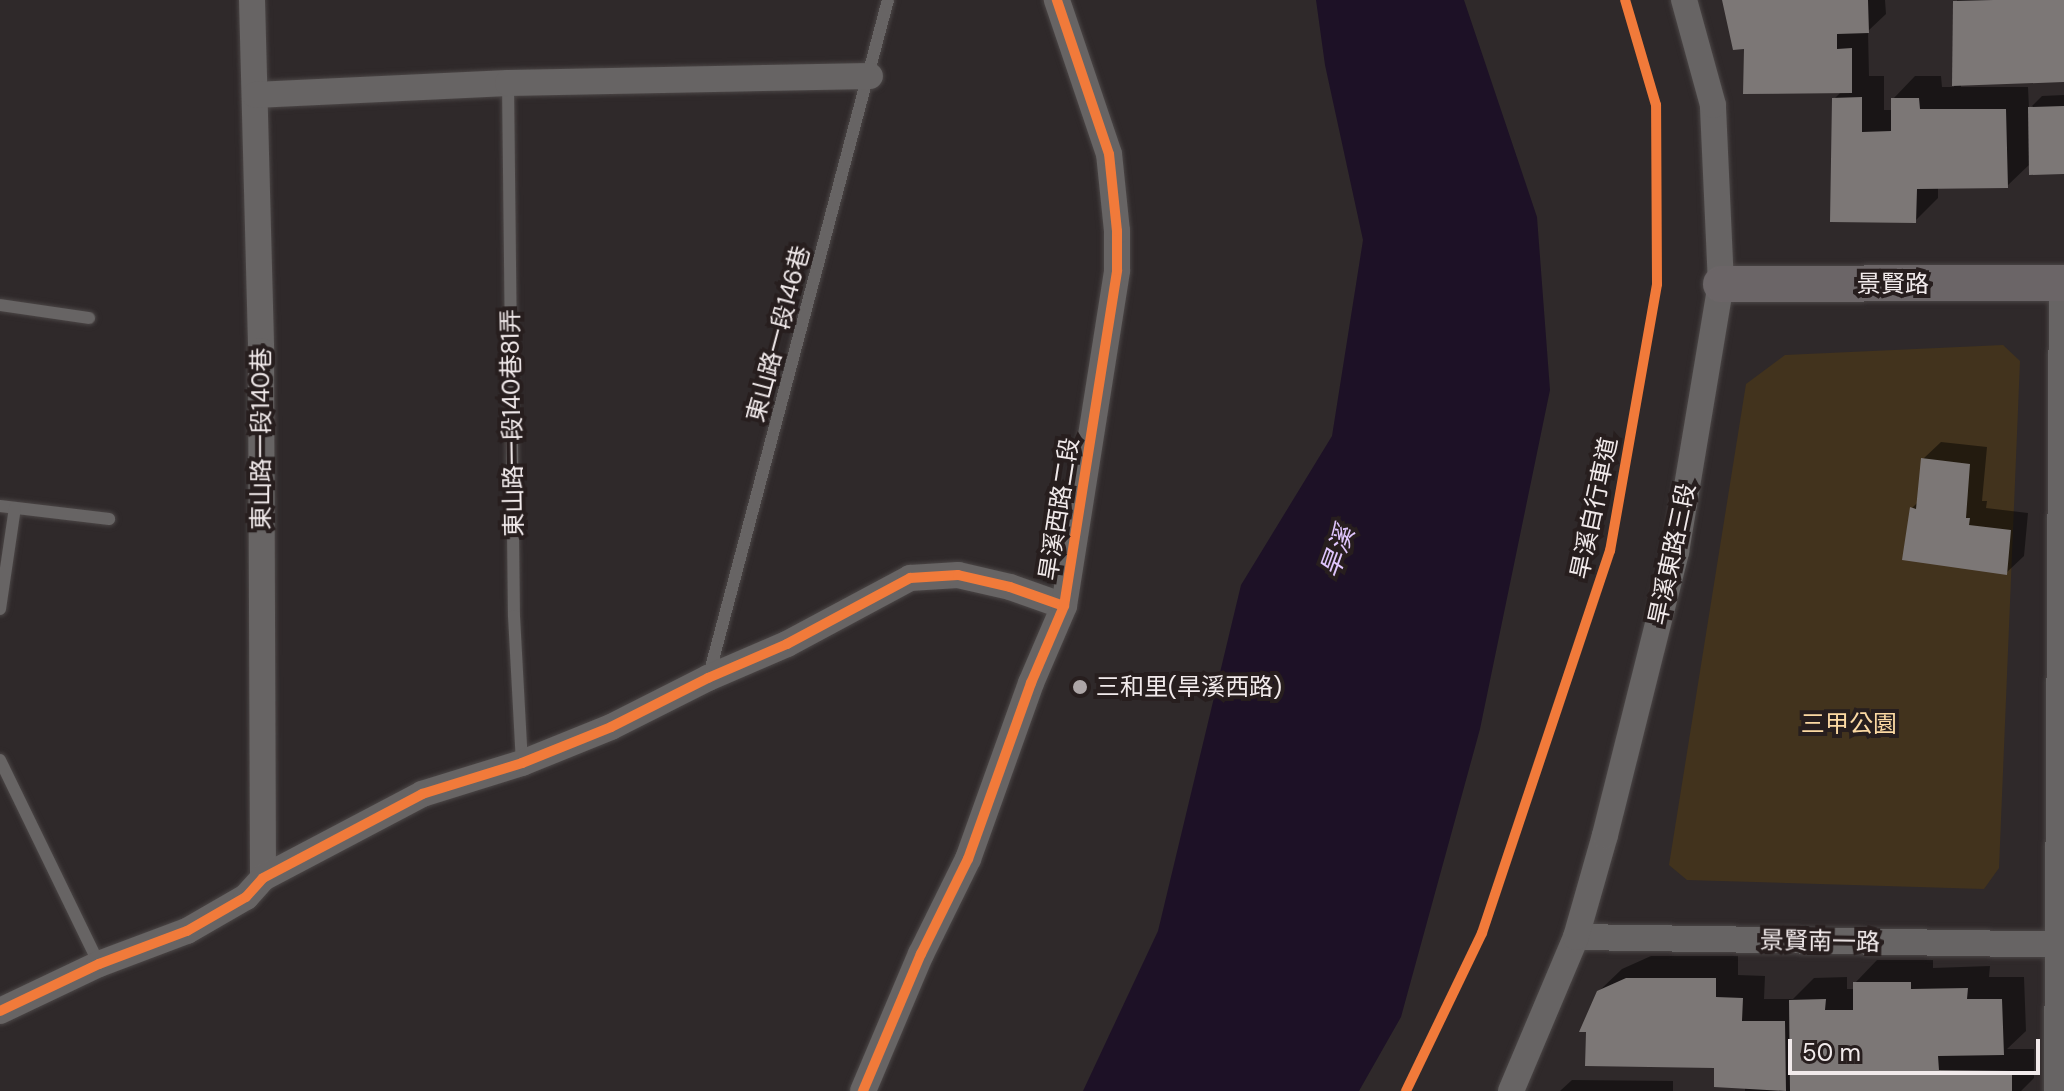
<!DOCTYPE html>
<html>
<head>
<meta charset="utf-8">
<style>
  body { margin:0 }
  #map { position:relative; width:2064px; height:1091px; overflow:hidden; background:#2f292a; font-family:"DM Sans","Noto Sans TC",sans-serif }
  div>[style] { position:absolute }
  [style*='--x'] { left:calc(var(--x)*1px); top:calc(var(--y)*1px); width:calc(var(--w)*1px); rotate:calc(var(--a)*1deg) }
  .green>* { inset:0; background:#42331d }
  .water>* { inset:0; background:#1d1126 }
  .shadow>* { inset:0; background:#0007 }
  .building>* { inset:0; background:#7c7776 }
  .roads { filter:drop-shadow(0 0 2px #4b4646) drop-shadow(0 0 2px #4b4646) }
  .lane>* { height:12px; margin:-6px; padding:0 6px; transform-origin:6px; border-radius:6px; background:#676464 }
  .street>* { height:26px; margin:-13px; padding:0 13px; transform-origin:13px; border-radius:13px; background:#676464 }
  .secondary>* { height:36px; margin:-18px; padding:0 18px; transform-origin:18px; border-radius:18px; background:#6b6567 }
  .cycleway>* { height:10px; margin:-5px; padding:0 5px; transform-origin:5px; border-radius:5px; background:#f17a3a }
  .dots>* { width:22px; height:22px; translate:-50% -50%; box-sizing:border-box; border:4px solid #271e1e; border-radius:50% }
  span { translate:-50% -50%; white-space:nowrap; text-align:center; line-height:1.15; -webkit-text-stroke:8px #271e1e; paint-order:stroke }
  .street-label { font-size:24px; color:#f1eaeb }
  .poi-label { font-size:24px; color:#f1eaeb }
  .left { translate:0 -50%; text-align:left }
  .park-label { font-size:24px; color:#fbd9a3 }
  .water-label { font-size:26px; color:#e0c6fd; font-style:italic }
  .scale { position:absolute; left:1788px; top:1039px; width:252px; height:36px; box-sizing:border-box; border:4px solid #f1eaeb; border-top:0; padding-left:10px; font-size:24px; line-height:28px; white-space:nowrap; color:#f1eaeb; -webkit-text-stroke:6px #271e1e; paint-order:stroke }
</style>
</head>
<body>
<div id="map">
  <div class="green">
    <div style="clip-path:polygon(2003px 345px,2020px 361px,1999px 868px,1984px 889px,1687px 880px,1669px 865px,1746px 384px,1785px 355px)"></div>
  </div>
  <div class="water">
    <div style="clip-path:polygon(1316px 0,1464px 0,1537px 217px,1550px 390px,1480px 729px,1401px 1017px,1359px 1091px,1083px 1091px,1158px 931px,1241px 585px,1332px 436px,1363px 240px,1325px 65px)"></div>
  </div>
  <div class="shadow">
    <div style="clip-path:polygon(1724px 0,1885px 0,1886px 14px,1868px 31px,1869px 76px,1884px 76px,1884px 110px,1893px 110px,1893px 99px,1915px 76px,1941px 76px,1942px 87px,1954px 87px,1957px 0,2064px 0,2064px 80px,1961px 83px,1961px 87px,2028px 87px,2029px 109px,2042px 96px,2064px 95px,2064px 172px,2031px 163px,2007px 186px,1938px 187px,1938px 198px,1915px 221px,1834px 99px,1841px 92px,1746px 47px)"></div>
    <div style="clip-path:polygon(1941px 442px,1987px 447px,1982px 501px,1987px 501px,1986px 508px,2028px 513px,2024px 556px,2006px 573px,1912px 508px,1919px 501px,1923px 459px)"></div>
    <div style="clip-path:polygon(1651px 956px,1738px 956px,1738px 975px,1765px 976px,1764px 999px,1793px 999px,1814px 978px,1847px 977px,1847px 989px,1855px 989px,1855px 983px,1877px 960px,1933px 960px,1933px 968px,1990px 966px,1989px 977px,2024px 977px,2026px 1031px,2007px 1049px,2034px 1049px,2034px 1078px,2021px 1091px,1745px 1091px,1745px 1085px,1598px 992px,1622px 969px)"></div>
    <div style="clip-path:polygon(1572px 1080px,1673px 1081px,1673px 1091px,1560px 1091px)"></div>
  </div>
  <div class="building">
    <div style="clip-path:polygon(1722px 0,1868px 0,1869px 33px,1837px 34px,1837px 49px,1852px 48px,1852px 93px,1743px 94px,1744px 49px,1733px 50px)"></div>
    <div style="clip-path:polygon(1993px 0,2064px 0,2064px 82px,1952px 86px,1953px 1px)"></div>
    <div style="clip-path:polygon(1862px 97px,1862px 132px,1891px 131px,1891px 98px,1919px 98px,1920px 109px,2006px 109px,2008px 188px,1917px 189px,1916px 223px,1830px 222px,1832px 98px)"></div>
    <div style="clip-path:polygon(2064px 106px,2064px 174px,2029px 175px,2028px 107px)"></div>
    <div style="clip-path:polygon(1921px 458px,1970px 464px,1966px 518px,1970px 518px,1969px 525px,2011px 530px,2007px 575px,1902px 560px,1910px 507px,1916px 509px)"></div>
    <div style="clip-path:polygon(1626px 978px,1716px 978px,1716px 997px,1743px 998px,1742px 1021px,1785px 1021px,1786px 1091px,1714px 1087px,1714px 1068px,1585px 1066px,1586px 1032px,1579px 1032px,1597px 991px)"></div>
    <div style="clip-path:polygon(1853px 982px,1911px 982px,1911px 989px,1968px 988px,1967px 999px,2002px 999px,2004px 1055px,1938px 1056px,1939px 1070px,2012px 1071px,2012px 1091px,1790px 1091px,1789px 1000px,1826px 999px,1825px 1010px,1853px 1010px)"></div>
  </div>
  <div class="roads">
    <div class="lane">
      <div style="--x:508;--y:83;--w:533;--a:89.36"></div>
      <div style="--x:514;--y:616;--w:147;--a:86.9"></div>
      <div style="--x:0;--y:305;--w:90;--a:8.3"></div>
      <div style="--x:0;--y:506;--w:110;--a:6.8"></div>
      <div style="--x:0;--y:609;--w:102;--a:-81.6"></div>
      <div style="--x:709;--y:675;--w:698;--a:-75.15"></div>
      <div style="--x:0;--y:760;--w:227;--a:64.1"></div>
    </div>
    <div class="street">
      <div style="--x:252;--y:0;--w:351;--a:88.5"></div>
      <div style="--x:261;--y:351;--w:527;--a:89.78"></div>
      <div style="--x:255;--y:95;--w:253;--a:-2.7"></div>
      <div style="--x:508;--y:83;--w:362;--a:-1.1"></div>
      <div style="--x:1576;--y:937;--w:488;--a:0.9"></div>
      <div style="--x:0;--y:1011;--w:110;--a:-25.4"></div>
      <div style="--x:99;--y:964;--w:94;--a:-20.6"></div>
      <div style="--x:187;--y:931;--w:68;--a:-30"></div>
      <div style="--x:246;--y:897;--w:25;--a:-48"></div>
      <div style="--x:263;--y:878;--w:180;--a:-27.8"></div>
      <div style="--x:422;--y:794;--w:105;--a:-17.2"></div>
      <div style="--x:522;--y:763;--w:96;--a:-22"></div>
      <div style="--x:611;--y:727;--w:109;--a:-26.8"></div>
      <div style="--x:708;--y:678;--w:86;--a:-23.3"></div>
      <div style="--x:787;--y:644;--w:140;--a:-28.2"></div>
      <div style="--x:910;--y:578;--w:48;--a:-3.6"></div>
      <div style="--x:958;--y:575;--w:53;--a:13"></div>
      <div style="--x:1010;--y:587;--w:57;--a:19.4"></div>
      <div style="--x:863;--y:1091;--w:149;--a:-67.1"></div>
      <div style="--x:921;--y:954;--w:106;--a:-63.7"></div>
      <div style="--x:968;--y:859;--w:187;--a:-70.3"></div>
      <div style="--x:1031;--y:683;--w:84;--a:-66.8"></div>
      <div style="--x:1064;--y:606;--w:340;--a:-81"></div>
      <div style="--x:1117;--y:270;--w:39;--a:-90"></div>
      <div style="--x:1117;--y:231;--w:77;--a:-95.9"></div>
      <div style="--x:1109;--y:154;--w:163;--a:-108.7"></div>
      <div style="--x:1511;--y:1091;--w:167;--a:-67.1"></div>
      <div style="--x:1576;--y:937;--w:106;--a:-74.1"></div>
      <div style="--x:1605;--y:835;--w:292;--a:-75.9"></div>
      <div style="--x:1676;--y:552;--w:272;--a:-80.5"></div>
      <div style="--x:1721;--y:284;--w:179;--a:-92.6"></div>
      <div style="--x:1713;--y:105;--w:109;--a:-105.4"></div>
      <div style="--x:2057;--y:1091;--w:808;--a:-89.65"></div>
    </div>
    <div class="secondary">
      <div style="--x:1721;--y:284;--w:343;--a:-0.2"></div>
    </div>
  </div>
  <div class="cycleway">
    <div style="--x:0;--y:1011;--w:110;--a:-25.4"></div>
    <div style="--x:99;--y:964;--w:94;--a:-20.6"></div>
    <div style="--x:187;--y:931;--w:68;--a:-30"></div>
    <div style="--x:246;--y:897;--w:25;--a:-48"></div>
    <div style="--x:263;--y:878;--w:180;--a:-27.8"></div>
    <div style="--x:422;--y:794;--w:105;--a:-17.2"></div>
    <div style="--x:522;--y:763;--w:96;--a:-22"></div>
    <div style="--x:611;--y:727;--w:109;--a:-26.8"></div>
    <div style="--x:708;--y:678;--w:86;--a:-23.3"></div>
    <div style="--x:787;--y:644;--w:140;--a:-28.2"></div>
    <div style="--x:910;--y:578;--w:48;--a:-3.6"></div>
    <div style="--x:958;--y:575;--w:53;--a:13"></div>
    <div style="--x:1010;--y:587;--w:57;--a:19.4"></div>
    <div style="--x:863;--y:1091;--w:149;--a:-67.1"></div>
    <div style="--x:921;--y:954;--w:106;--a:-63.7"></div>
    <div style="--x:968;--y:859;--w:187;--a:-70.3"></div>
    <div style="--x:1031;--y:683;--w:84;--a:-66.8"></div>
    <div style="--x:1064;--y:606;--w:340;--a:-81"></div>
    <div style="--x:1117;--y:270;--w:39;--a:-90"></div>
    <div style="--x:1117;--y:231;--w:77;--a:-95.9"></div>
    <div style="--x:1109;--y:154;--w:163;--a:-108.7"></div>
    <div style="--x:1406;--y:1091;--w:175;--a:-64.3"></div>
    <div style="--x:1482;--y:933;--w:403;--a:-71.5"></div>
    <div style="--x:1610;--y:551;--w:271;--a:-80"></div>
    <div style="--x:1657;--y:284;--w:179;--a:-90.3"></div>
    <div style="--x:1656;--y:105;--w:109;--a:-106.4"></div>
  </div>
  <div class="dots">
    <div style="left:1080px;top:687px;background:#ada6a7"></div>
  </div>
  <div class="street-label">
    <span style="left:1893px;top:284px">景賢路</span>
    <span style="left:778px;top:334px;rotate:-75deg">東山路一段146巷</span>
    <span style="left:512px;top:423px;rotate:-91deg">東山路一段140巷81弄</span>
    <span style="left:261px;top:439px;rotate:-90deg">東山路一段140巷</span>
    <span style="left:1594px;top:508px;rotate:-78deg">旱溪自行車道</span>
    <span style="left:1059px;top:509px;rotate:-81deg">旱溪西路二段</span>
    <span style="left:1672px;top:554px;rotate:-78deg">旱溪東路三段</span>
    <span style="left:1820px;top:941px;rotate:1deg">景賢南一路</span>
  </div>
  <div class="poi-label">
    <span class="left" style="left:1096px;top:687px">三和里(旱溪西路)</span>
  </div>
  <div class="park-label">
    <span style="left:1849px;top:724px">三甲公園</span>
  </div>
  <div class="water-label">
    <span style="left:1338px;top:552px;rotate:-70deg">旱溪</span>
  </div>
  <div class="scale">50 m</div>
</div>
</body>
</html>
